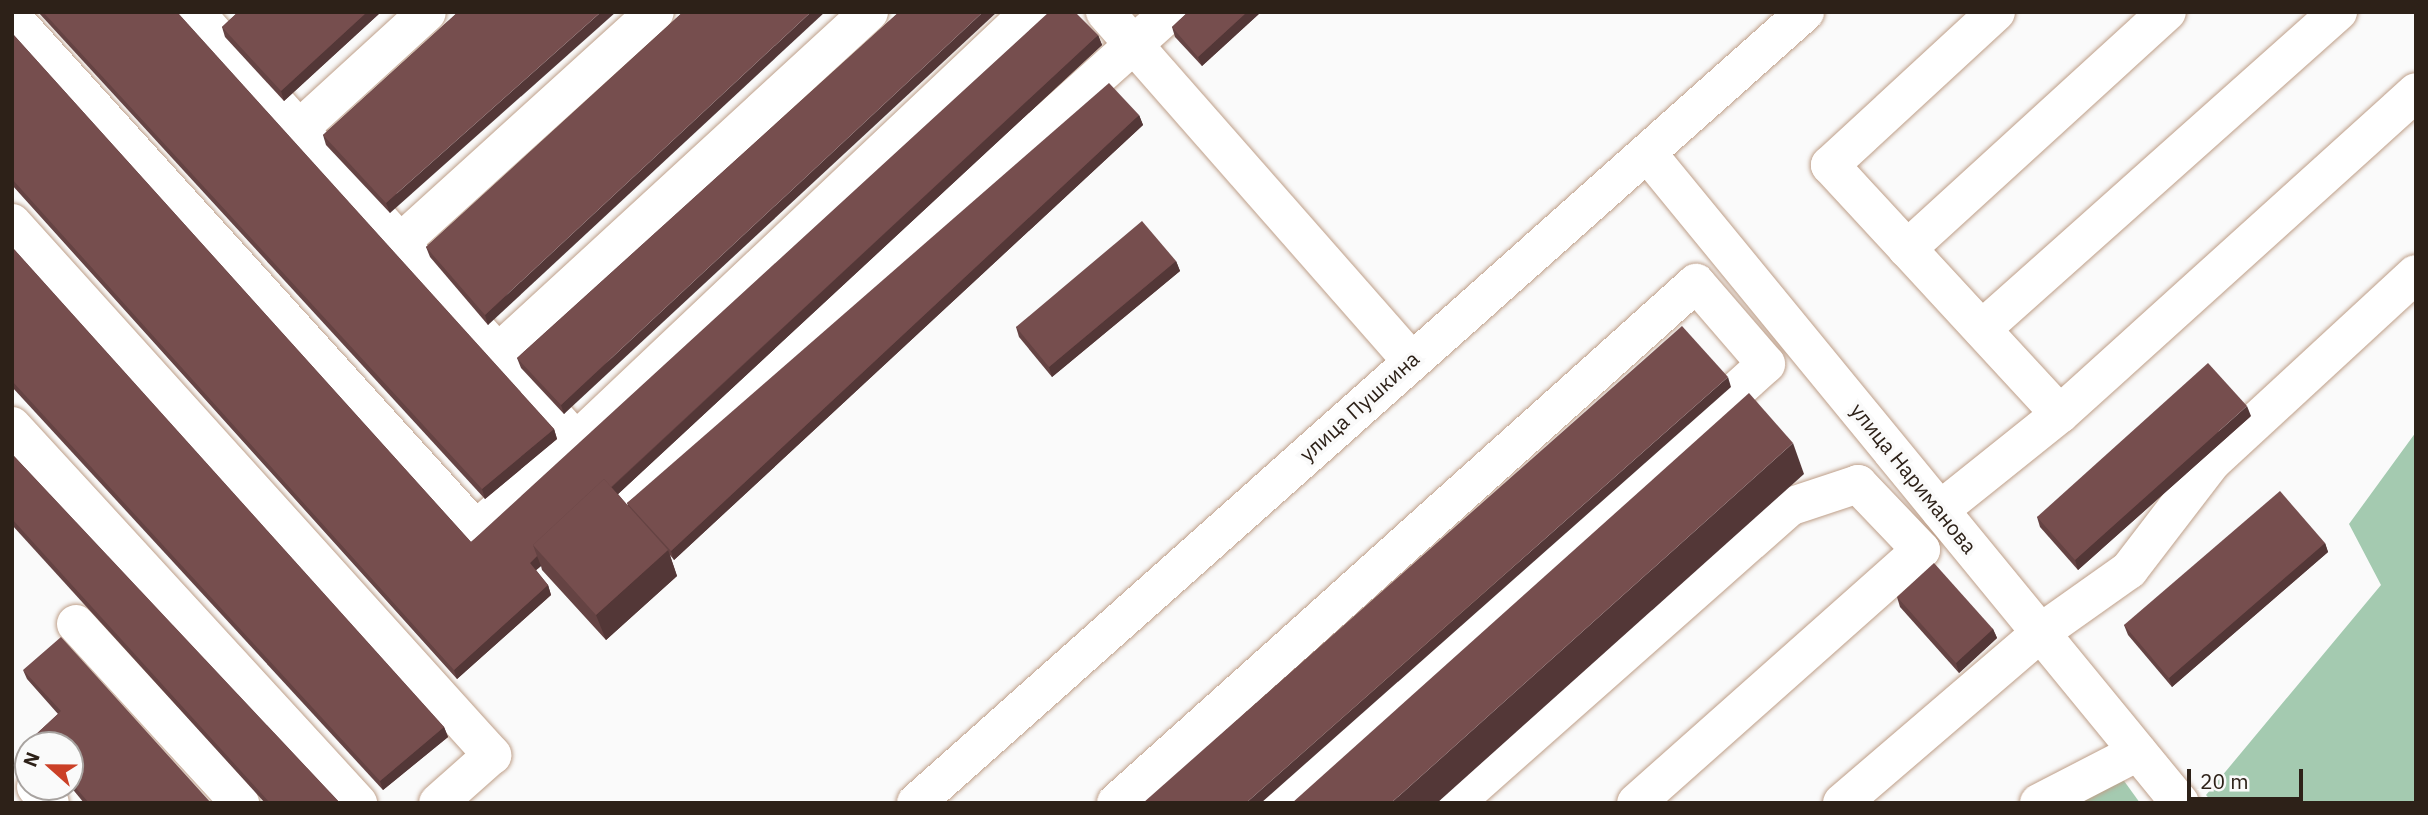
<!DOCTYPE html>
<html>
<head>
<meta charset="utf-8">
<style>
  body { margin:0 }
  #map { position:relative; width:2428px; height:815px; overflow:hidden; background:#fafafa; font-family:"IBM Plex Sans",sans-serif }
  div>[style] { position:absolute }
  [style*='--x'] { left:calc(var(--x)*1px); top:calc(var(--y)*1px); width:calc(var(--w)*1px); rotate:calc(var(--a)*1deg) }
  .forest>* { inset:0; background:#a4cab0 }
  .roads { filter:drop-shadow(0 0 2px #be9f89) drop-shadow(0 0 2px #be9f89) }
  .minor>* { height:38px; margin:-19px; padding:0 19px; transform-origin:19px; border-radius:19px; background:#fff }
  .major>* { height:38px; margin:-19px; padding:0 19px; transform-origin:19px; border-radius:19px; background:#fff }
  .wall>* { inset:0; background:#654343 }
  .shaded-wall>* { inset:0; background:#533737 }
  .building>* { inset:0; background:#764e4e }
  span { translate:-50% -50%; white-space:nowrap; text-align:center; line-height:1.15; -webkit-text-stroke:7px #fafafa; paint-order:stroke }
  .street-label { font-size:21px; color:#2d2118 }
  .frame { position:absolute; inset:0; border:14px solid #2d2118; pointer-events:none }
  .north { position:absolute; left:14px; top:731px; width:70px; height:70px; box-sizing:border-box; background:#fafafa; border:2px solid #a8a3a0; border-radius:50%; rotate:291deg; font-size:19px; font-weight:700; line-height:28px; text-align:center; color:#2d2118 }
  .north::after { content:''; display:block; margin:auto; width:24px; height:32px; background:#cb4027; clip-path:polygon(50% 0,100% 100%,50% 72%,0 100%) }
  .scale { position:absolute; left:2187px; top:769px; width:116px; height:32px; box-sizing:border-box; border:4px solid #2d2118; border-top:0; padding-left:9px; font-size:21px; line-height:24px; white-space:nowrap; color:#2d2118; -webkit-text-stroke:5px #fafafa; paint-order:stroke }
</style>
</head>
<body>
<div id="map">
  <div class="forest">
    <div style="clip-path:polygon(2416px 432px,2416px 803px,2213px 803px,2206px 795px,2381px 585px,2349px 524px)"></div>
    <div style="clip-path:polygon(2114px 767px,2140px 803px,2069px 803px)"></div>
  </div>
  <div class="roads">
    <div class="minor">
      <div style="--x:1105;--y:12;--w:463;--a:48.7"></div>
      <div style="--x:1996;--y:12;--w:226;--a:137.3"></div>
      <div style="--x:1830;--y:165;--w:339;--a:47.3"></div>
      <div style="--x:12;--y:17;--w:692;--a:47.87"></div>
      <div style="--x:476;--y:530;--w:134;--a:-41.7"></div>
      <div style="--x:576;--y:441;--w:574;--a:-131.61"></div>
      <div style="--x:299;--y:129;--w:173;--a:-42.4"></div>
      <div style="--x:1648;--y:154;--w:839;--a:50.66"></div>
      <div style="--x:12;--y:223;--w:717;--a:47.94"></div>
      <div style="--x:492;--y:755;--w:72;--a:138.4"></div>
      <div style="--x:400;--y:243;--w:344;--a:-42.2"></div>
      <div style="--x:1907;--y:249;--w:352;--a:-42.4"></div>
      <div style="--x:1982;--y:329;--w:477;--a:-41.7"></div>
      <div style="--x:498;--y:353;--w:504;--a:-42.59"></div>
      <div style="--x:12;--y:426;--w:512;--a:47.46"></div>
      <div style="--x:576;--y:441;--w:625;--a:-43.38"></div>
      <div style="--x:620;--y:505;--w:739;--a:-41.87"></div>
      <div style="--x:1940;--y:510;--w:154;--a:-38.7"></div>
      <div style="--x:2060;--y:414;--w:480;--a:-42.1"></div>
      <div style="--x:76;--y:624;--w:243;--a:47.5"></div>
      <div style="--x:36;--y:787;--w:21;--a:49"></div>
      <div style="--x:1116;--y:803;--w:779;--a:-41.88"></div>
      <div style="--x:1696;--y:283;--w:107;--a:49.2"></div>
      <div style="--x:1766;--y:364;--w:655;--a:137.91"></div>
      <div style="--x:1455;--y:803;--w:446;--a:-41.5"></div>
      <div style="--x:1789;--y:507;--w:73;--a:-18.4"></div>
      <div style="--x:1858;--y:484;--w:91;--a:46.3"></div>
      <div style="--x:1921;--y:550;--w:381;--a:138.4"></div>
      <div style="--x:1842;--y:803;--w:261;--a:-40.6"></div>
      <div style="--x:2040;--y:633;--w:109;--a:-35.3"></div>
      <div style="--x:2129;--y:570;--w:136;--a:-52.5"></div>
      <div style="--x:2212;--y:462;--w:277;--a:-42.7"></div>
      <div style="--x:2039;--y:803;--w:111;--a:-27.3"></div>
    </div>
    <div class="major">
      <div style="--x:916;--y:803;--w:1190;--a:-41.66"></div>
    </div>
  </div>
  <div class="wall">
    <div style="clip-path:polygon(38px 12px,177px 12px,554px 429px,557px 439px,485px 499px)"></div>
    <div style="clip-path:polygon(238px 12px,381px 12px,284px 101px,225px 37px,222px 27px)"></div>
    <div style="clip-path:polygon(458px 12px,390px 213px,326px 145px,323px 135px)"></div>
    <div style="clip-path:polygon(683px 12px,488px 325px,430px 257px,426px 247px)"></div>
    <div style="clip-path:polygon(899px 12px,564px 414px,521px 368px,517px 358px)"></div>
    <div style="clip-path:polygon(1188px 12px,1261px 12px,1202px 66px,1175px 37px,1172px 27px)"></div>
    <div style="clip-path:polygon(12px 33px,471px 542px,1098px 35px,1102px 45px,618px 494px,628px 506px,627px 503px,1139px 115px,1143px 125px,674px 560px,670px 555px,677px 576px,606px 640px,542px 570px,541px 566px,536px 570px,548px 585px,551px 595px,457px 679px,12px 185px)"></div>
    <div style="clip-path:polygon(12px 247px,444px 727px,448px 737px,383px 790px,12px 387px)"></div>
    <div style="clip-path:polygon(1176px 261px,1180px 271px,1052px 377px,1019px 337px,1016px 327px)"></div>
    <div style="clip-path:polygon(2251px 416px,2078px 570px,2040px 527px,2037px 517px)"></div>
    <div style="clip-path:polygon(12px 454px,340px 803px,265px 803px,12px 525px)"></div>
    <div style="clip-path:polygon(2325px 543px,2328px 552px,2172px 687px,2128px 635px,2124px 625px)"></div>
    <div style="clip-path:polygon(1897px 597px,1993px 629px,1997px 638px,1959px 673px,1900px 607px)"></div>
    <div style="clip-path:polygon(23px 670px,211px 803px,84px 803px,70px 786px,70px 745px,35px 745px,32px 738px,58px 714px,27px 679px)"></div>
  </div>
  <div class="shaded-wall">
    <div style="clip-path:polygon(367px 12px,381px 12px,284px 101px,281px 91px)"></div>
    <div style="clip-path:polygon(601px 12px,616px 12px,390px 213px,386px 203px)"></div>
    <div style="clip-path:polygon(811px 12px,825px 12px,488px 325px,485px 315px)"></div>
    <div style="clip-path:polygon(983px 12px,997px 12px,564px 414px,561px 405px)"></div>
    <div style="clip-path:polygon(1247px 12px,1261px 12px,1202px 66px,1198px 57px)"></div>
    <div style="clip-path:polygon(1098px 35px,1102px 45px,547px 560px,541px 553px)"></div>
    <div style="clip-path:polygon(1139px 115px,1143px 125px,674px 560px,671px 551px)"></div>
    <div style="clip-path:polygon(1176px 261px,1180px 271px,1052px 377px,1049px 367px)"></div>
    <div style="clip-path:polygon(1728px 377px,1731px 387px,1261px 803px,1246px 803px)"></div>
    <div style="clip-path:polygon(2247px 406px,2251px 416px,2078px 570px,2075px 560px)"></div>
    <div style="clip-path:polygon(554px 429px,557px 439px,485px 499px,482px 489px)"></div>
    <div style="clip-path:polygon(1793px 443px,1804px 474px,1437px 803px,1391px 803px)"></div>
    <div style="clip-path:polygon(2325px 543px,2328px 552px,2172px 687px,2169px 678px)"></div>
    <div style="clip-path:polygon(668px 550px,677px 576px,606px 640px,596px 615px)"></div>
    <div style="clip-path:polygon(537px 556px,541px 566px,534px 572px,530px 563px)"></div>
    <div style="clip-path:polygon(548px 585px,551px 595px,457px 679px,454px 670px)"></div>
    <div style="clip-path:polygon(1993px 629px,1997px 638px,1959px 673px,1956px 663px)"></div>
    <div style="clip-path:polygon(444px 727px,448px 737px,383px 790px,380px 781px)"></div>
  </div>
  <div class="building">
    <div style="clip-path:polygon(43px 12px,177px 12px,554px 429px,482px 489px)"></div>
    <div style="clip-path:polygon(238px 12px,367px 12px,281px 91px,222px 27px)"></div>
    <div style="clip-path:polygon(458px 12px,601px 12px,386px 203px,323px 135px)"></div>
    <div style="clip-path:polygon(683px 12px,811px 12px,485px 315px,426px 247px)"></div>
    <div style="clip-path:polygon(899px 12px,983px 12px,561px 405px,517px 358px)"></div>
    <div style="clip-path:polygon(1049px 12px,1075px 12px,1098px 35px,611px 487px,604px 479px,533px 545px,537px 556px,530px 563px,548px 585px,454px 670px,12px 179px,12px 33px,471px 542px)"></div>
    <div style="clip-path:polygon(1188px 12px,1247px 12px,1198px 57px,1172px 27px)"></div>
    <div style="clip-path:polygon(1109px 83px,1139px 115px,671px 551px,627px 503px)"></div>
    <div style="clip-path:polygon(1142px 221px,1176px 261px,1049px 367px,1016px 327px)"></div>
    <div style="clip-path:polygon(12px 247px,444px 727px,380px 781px,12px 381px)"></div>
    <div style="clip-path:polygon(1682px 326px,1728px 377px,1246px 803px,1143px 803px)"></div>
    <div style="clip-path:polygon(2208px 363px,2247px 406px,2075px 560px,2037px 517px)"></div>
    <div style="clip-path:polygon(1749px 393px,1793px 443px,1391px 803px,1292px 803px)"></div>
    <div style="clip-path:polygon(12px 454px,340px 803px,270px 803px,12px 519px)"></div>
    <div style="clip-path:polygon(604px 479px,668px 550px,596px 615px,533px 545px)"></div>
    <div style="clip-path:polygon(2280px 491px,2325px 543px,2169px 678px,2124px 625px)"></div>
    <div style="clip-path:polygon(1934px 563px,1993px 629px,1956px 663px,1897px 597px)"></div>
    <div style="clip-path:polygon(61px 637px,211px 803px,89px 803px,70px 781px,70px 745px,39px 745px,32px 738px,61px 711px,23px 670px)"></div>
  </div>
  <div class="street-label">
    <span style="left:1359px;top:406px;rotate:-42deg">улица Пушкина</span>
    <span style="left:1914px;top:478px;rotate:51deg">улица Нариманова</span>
  </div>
  <div class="frame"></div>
  <div class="north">N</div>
  <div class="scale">20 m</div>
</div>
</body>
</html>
